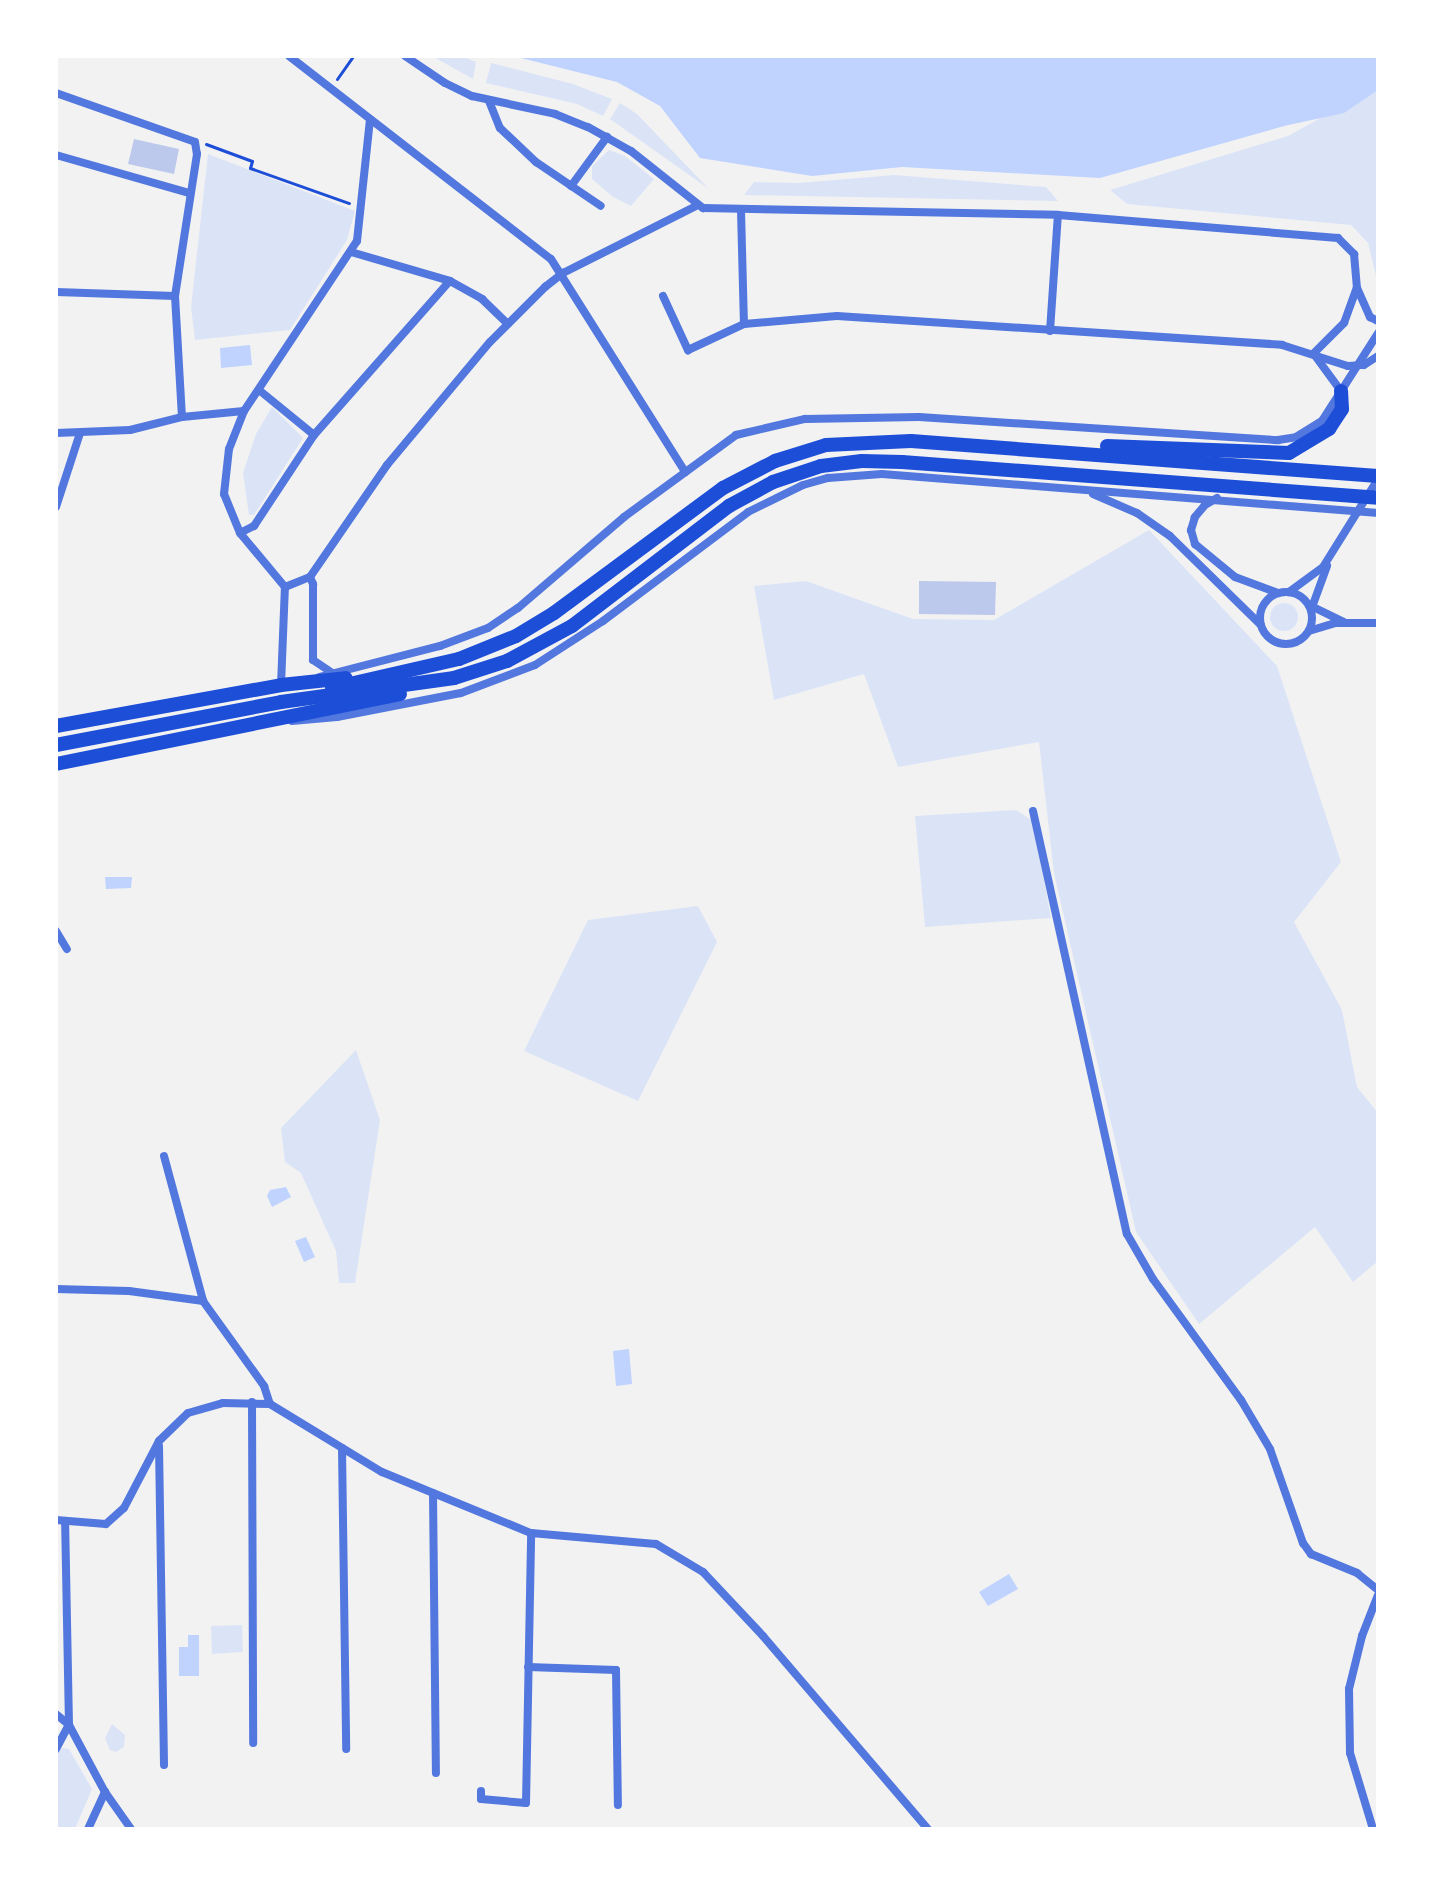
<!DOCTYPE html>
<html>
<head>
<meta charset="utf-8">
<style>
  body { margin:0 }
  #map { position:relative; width:1434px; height:1885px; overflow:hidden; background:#f2f2f2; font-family:Lora,serif }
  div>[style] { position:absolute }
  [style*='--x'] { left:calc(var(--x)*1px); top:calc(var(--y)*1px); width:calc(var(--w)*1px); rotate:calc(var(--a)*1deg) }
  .green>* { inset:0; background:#dbe4f7 }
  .round { border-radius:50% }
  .water>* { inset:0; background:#bfd3fe }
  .building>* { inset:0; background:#bdc9ec }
  .path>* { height:3px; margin:-1.5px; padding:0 1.5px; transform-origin:1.5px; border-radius:1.5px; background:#1d4ed8 }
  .minor>* { height:8px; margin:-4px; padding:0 4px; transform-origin:4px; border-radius:4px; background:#5277de }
  .minor>.ring { margin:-4px; padding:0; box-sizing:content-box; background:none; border:8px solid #5277de; border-radius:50% }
  .trunk>* { height:14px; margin:-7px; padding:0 7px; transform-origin:7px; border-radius:7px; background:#1d4ed8 }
  span { translate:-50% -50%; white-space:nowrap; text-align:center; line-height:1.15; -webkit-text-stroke:8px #fff; paint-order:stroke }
  .frame { position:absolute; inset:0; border:58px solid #fff; pointer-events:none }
</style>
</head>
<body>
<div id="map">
  <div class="green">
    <div style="clip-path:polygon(432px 56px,462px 56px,476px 62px,473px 79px)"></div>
    <div style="clip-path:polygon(491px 63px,573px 84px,612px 99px,603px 116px,577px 104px,486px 83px)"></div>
    <div style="clip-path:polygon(1378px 86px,1378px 284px,1368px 243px,1351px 225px,1127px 204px,1110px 190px,1288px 136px)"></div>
    <div style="clip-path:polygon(620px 103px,637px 114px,709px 189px,610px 119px)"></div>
    <div style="clip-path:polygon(609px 150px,625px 156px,654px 179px,631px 206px,613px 197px,592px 179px,592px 166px)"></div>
    <div style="clip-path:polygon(208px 154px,355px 211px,347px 240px,290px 330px,195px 340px,191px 307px)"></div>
    <div style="clip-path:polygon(894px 175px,1046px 187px,1058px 201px,744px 195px,754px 182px,798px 183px)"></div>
    <div style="clip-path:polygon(272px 407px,303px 438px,254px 515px,249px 515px,243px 473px,256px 434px)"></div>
    <div style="clip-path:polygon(1149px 530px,1277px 666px,1341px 862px,1294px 922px,1342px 1010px,1357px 1087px,1378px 1113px,1378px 1261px,1353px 1282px,1315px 1227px,1199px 1324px,1136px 1232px,1054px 873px,1039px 742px,898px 767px,864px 674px,774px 700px,754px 586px,806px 581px,913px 619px,994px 620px)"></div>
    <div class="round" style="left:1270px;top:603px;width:28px;height:28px"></div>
    <div style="clip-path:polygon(1016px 810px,1033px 821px,1051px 918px,925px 927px,915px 816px)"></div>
    <div style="clip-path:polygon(698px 906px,717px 942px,638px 1101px,524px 1051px,588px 920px)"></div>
    <div style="clip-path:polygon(356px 1050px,380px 1120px,355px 1283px,339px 1283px,336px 1251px,301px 1173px,285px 1162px,281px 1128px)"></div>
    <div style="clip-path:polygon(242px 1625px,243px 1652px,212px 1654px,211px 1626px)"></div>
    <div style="clip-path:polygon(112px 1724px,125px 1735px,124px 1747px,116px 1752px,110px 1750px,105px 1738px)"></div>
    <div style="clip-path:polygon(62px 1748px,69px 1749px,92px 1789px,75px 1829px,56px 1829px,56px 1755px)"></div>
  </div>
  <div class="water">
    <div style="clip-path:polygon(513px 56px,1378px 56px,1378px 90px,1344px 113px,1284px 126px,1100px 178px,902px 167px,812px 176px,700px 158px,660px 106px,617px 82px)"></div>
    <div style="clip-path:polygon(250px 345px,252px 365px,221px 368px,220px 348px)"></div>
    <div style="clip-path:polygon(105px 877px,132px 877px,131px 888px,106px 889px)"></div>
    <div style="clip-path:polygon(286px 1187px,291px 1197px,272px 1207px,267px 1196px,270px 1190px)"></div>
    <div style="clip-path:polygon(306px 1237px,315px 1257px,304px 1262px,295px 1241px)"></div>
    <div style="clip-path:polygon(629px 1349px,632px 1384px,616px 1386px,613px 1351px)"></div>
    <div style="clip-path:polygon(1009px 1574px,1018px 1589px,988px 1606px,979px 1592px)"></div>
    <div style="clip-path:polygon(188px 1635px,199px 1635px,199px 1676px,179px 1676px,179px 1647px,188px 1647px)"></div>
  </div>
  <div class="building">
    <div style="clip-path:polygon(134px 139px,179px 149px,174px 174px,128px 164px)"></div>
    <div style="clip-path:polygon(919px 581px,996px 582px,995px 615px,919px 614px)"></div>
  </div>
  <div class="path">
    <div style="--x:337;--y:79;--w:28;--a:-55"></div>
    <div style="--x:206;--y:144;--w:49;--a:20.3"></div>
    <div style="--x:252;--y:161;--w:7;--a:106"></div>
    <div style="--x:250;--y:168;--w:105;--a:19.5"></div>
  </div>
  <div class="minor">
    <div style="--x:289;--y:56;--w:331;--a:37.8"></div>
    <div style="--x:551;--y:259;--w:252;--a:57.8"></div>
    <div style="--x:405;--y:56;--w:48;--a:34"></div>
    <div style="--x:445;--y:83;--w:30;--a:26"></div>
    <div style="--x:472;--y:96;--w:85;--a:12.2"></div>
    <div style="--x:555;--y:114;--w:35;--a:22"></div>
    <div style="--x:588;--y:127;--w:49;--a:29.2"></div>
    <div style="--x:631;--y:151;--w:92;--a:38.4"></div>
    <div style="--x:703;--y:208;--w:355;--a:1.1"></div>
    <div style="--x:1058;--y:215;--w:281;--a:4.7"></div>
    <div style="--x:1338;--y:238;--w:23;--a:45"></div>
    <div style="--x:1354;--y:254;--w:34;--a:85"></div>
    <div style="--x:1357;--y:288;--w:32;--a:66"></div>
    <div style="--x:1370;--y:317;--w:9;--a:27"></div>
    <div style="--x:56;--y:93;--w:147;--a:19.4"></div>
    <div style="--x:195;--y:142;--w:12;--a:81"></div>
    <div style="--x:197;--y:154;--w:144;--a:98.8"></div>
    <div style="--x:175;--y:296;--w:121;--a:86.7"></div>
    <div style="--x:489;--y:101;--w:29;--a:68"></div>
    <div style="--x:500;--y:128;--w:50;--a:43.4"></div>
    <div style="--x:536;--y:162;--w:78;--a:34.1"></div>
    <div style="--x:56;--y:155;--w:138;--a:15.9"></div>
    <div style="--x:571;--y:186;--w:61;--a:-53.7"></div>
    <div style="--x:741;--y:211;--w:113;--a:88.5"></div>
    <div style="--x:351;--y:252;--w:103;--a:16.3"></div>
    <div style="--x:450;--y:281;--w:37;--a:29"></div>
    <div style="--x:482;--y:299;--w:35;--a:44"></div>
    <div style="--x:56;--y:292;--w:119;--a:1.9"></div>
    <div style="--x:663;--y:296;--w:60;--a:65.2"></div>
    <div style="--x:688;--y:350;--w:62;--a:-24.9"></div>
    <div style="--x:744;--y:324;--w:93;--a:-4.9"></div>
    <div style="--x:837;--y:316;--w:446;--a:3.7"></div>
    <div style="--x:1282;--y:345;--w:69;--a:17.7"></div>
    <div style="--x:1348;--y:366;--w:16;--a:-4"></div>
    <div style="--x:1364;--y:365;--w:17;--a:-33"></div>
    <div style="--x:1050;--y:331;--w:116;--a:-86.1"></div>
    <div style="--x:1313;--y:354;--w:44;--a:-45"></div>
    <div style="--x:1344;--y:323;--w:37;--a:-70"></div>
    <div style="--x:1316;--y:357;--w:42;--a:53.7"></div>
    <div style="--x:259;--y:390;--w:71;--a:39.3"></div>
    <div style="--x:56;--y:433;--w:74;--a:-2.3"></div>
    <div style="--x:130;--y:430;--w:54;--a:-14"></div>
    <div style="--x:182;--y:417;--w:62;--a:-5.5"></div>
    <div style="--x:1093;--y:494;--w:48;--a:23.4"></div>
    <div style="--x:1137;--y:513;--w:40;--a:34.9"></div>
    <div style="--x:1170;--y:536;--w:127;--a:44.4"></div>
    <div style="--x:1217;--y:498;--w:14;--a:150"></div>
    <div style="--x:1205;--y:505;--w:16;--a:130"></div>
    <div style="--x:1195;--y:517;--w:14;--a:107"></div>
    <div style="--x:1191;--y:530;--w:15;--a:74"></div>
    <div style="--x:1195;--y:544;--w:52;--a:39.5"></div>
    <div style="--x:1235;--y:577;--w:46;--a:20.4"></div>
    <div style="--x:56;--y:507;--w:78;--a:-72"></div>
    <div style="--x:240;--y:533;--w:16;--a:-27"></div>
    <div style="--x:254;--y:526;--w:109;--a:-56.6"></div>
    <div style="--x:314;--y:435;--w:205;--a:-48.6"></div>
    <div style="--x:310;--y:577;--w:8;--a:67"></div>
    <div style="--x:313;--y:584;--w:76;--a:90"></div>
    <div style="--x:313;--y:660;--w:22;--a:34"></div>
    <div style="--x:285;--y:587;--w:27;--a:-22"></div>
    <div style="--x:310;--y:577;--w:136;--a:-55.5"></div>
    <div style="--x:387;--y:465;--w:160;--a:-50.1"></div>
    <div style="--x:490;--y:342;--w:78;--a:-45"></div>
    <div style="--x:545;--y:287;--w:23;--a:-38"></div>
    <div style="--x:563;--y:273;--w:149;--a:-26.7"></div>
    <div style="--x:1289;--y:592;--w:42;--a:-36.3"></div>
    <div style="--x:1323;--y:567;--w:104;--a:-58"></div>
    <div class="ring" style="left:1260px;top:592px;width:44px;height:44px"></div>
    <div style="--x:1309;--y:605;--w:39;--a:26"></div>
    <div style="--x:1311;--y:610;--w:47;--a:-70"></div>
    <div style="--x:1309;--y:631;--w:27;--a:-17"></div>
    <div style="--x:1335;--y:623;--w:43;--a:0"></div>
    <div style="--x:319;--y:677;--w:125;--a:-14.4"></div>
    <div style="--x:440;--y:646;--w:51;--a:-20.6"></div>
    <div style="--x:488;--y:628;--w:36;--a:-34"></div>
    <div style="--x:518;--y:608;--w:140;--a:-40.6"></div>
    <div style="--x:624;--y:517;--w:139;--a:-36.2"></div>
    <div style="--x:736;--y:435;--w:71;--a:-13.1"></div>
    <div style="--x:805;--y:419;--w:114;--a:-1"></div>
    <div style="--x:919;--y:417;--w:360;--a:3.7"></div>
    <div style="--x:1278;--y:440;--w:18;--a:-9"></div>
    <div style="--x:1296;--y:437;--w:31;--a:-32"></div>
    <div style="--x:1322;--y:421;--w:104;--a:-57.5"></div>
    <div style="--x:281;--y:685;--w:98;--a:-87.7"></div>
    <div style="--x:285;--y:587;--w:70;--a:-129.8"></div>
    <div style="--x:240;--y:533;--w:42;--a:-112.3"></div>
    <div style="--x:224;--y:494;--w:45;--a:-83.7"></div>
    <div style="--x:229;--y:449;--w:41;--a:-68.5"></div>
    <div style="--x:244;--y:411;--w:204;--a:-56.4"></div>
    <div style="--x:357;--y:241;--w:122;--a:-83.9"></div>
    <div style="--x:292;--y:721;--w:45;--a:-5.1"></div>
    <div style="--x:337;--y:717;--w:126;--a:-11"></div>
    <div style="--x:461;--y:693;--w:79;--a:-20.7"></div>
    <div style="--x:535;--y:665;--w:81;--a:-32.9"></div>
    <div style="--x:603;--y:621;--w:181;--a:-36.9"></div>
    <div style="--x:748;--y:512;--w:61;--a:-26.1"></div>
    <div style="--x:803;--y:485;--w:26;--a:-16"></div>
    <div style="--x:828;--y:478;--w:54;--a:-4.2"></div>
    <div style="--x:882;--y:474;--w:498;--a:4.5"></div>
    <div style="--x:1033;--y:811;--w:433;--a:77.5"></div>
    <div style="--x:1127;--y:1234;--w:52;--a:60"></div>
    <div style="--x:1153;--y:1279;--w:150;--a:54"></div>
    <div style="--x:1241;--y:1400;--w:57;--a:59.4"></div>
    <div style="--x:1270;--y:1449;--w:100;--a:70.7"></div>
    <div style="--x:1303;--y:1543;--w:14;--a:54"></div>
    <div style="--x:1311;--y:1554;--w:50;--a:22.4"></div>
    <div style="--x:1357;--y:1573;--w:27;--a:39"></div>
    <div style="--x:56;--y:931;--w:21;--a:59"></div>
    <div style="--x:164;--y:1156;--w:150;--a:74.9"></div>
    <div style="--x:203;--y:1301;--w:105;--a:54.3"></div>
    <div style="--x:264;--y:1386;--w:19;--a:72"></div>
    <div style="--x:56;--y:1289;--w:73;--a:1.6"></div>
    <div style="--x:129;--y:1291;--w:75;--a:7.7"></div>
    <div style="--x:252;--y:1402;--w:341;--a:89.8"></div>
    <div style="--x:159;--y:1446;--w:319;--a:89.1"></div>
    <div style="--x:342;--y:1448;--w:301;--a:89.2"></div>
    <div style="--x:433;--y:1493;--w:280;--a:89.4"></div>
    <div style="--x:56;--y:1520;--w:50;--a:4.6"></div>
    <div style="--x:106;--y:1524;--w:24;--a:-42"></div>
    <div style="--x:124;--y:1508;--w:76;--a:-62.4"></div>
    <div style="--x:159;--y:1441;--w:40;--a:-44"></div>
    <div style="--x:188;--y:1413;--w:36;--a:-16"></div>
    <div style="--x:223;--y:1403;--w:47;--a:1.2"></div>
    <div style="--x:270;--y:1404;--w:131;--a:31.3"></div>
    <div style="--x:382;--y:1472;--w:161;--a:22.3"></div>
    <div style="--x:531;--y:1533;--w:125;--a:5"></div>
    <div style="--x:656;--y:1544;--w:55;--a:30.8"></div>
    <div style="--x:703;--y:1572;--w:88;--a:46.8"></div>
    <div style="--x:763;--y:1636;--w:254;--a:49.5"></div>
    <div style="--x:528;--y:1667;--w:88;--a:2"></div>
    <div style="--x:616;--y:1670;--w:135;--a:89.2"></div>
    <div style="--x:56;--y:1714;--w:17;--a:40"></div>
    <div style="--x:69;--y:1725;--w:76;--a:61.8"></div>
    <div style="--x:105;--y:1792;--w:45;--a:54.9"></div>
    <div style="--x:56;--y:1749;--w:27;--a:-62"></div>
    <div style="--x:69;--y:1725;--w:202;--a:-91.1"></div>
    <div style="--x:481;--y:1791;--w:8;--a:90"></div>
    <div style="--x:481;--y:1799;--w:45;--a:5.1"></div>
    <div style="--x:526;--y:1803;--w:270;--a:-88.9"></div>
    <div style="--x:88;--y:1829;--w:41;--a:-65.3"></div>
    <div style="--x:1373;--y:1829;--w:79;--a:-106.8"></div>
    <div style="--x:1350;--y:1753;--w:64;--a:-90.9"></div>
    <div style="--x:1349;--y:1689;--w:55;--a:-76.2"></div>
    <div style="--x:1362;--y:1636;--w:44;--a:-68.7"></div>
  </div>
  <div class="trunk">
    <div style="--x:1107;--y:446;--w:182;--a:2.2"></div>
    <div style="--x:1289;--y:453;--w:47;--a:-31"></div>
    <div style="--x:1329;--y:429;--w:24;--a:-57"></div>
    <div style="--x:1342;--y:409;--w:18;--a:-93"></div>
    <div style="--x:332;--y:688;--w:130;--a:-12.9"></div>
    <div style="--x:459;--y:659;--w:61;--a:-22"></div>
    <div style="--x:516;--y:636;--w:44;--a:-31.2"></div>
    <div style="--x:554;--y:613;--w:210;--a:-36.5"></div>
    <div style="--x:723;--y:488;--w:59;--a:-27.4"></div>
    <div style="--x:775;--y:461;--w:53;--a:-17.4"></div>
    <div style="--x:826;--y:445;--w:85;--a:-2.7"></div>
    <div style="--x:911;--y:441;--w:468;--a:4.3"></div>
    <div style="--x:56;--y:726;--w:229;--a:-10.3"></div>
    <div style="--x:281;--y:685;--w:65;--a:-6.1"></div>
    <div style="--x:56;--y:745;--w:229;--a:-10.8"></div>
    <div style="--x:281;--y:702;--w:175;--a:-7.9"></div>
    <div style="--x:454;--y:678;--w:56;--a:-17.8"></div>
    <div style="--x:507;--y:661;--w:74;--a:-28.3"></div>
    <div style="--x:572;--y:626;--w:198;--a:-37.4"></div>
    <div style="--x:729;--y:506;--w:50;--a:-28.6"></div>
    <div style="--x:773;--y:482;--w:51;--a:-18.4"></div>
    <div style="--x:821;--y:466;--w:41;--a:-7"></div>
    <div style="--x:862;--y:461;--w:40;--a:1.4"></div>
    <div style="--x:902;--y:462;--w:477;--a:4.3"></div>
    <div style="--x:56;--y:764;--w:351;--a:-11.5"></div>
  </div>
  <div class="frame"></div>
</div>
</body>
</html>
